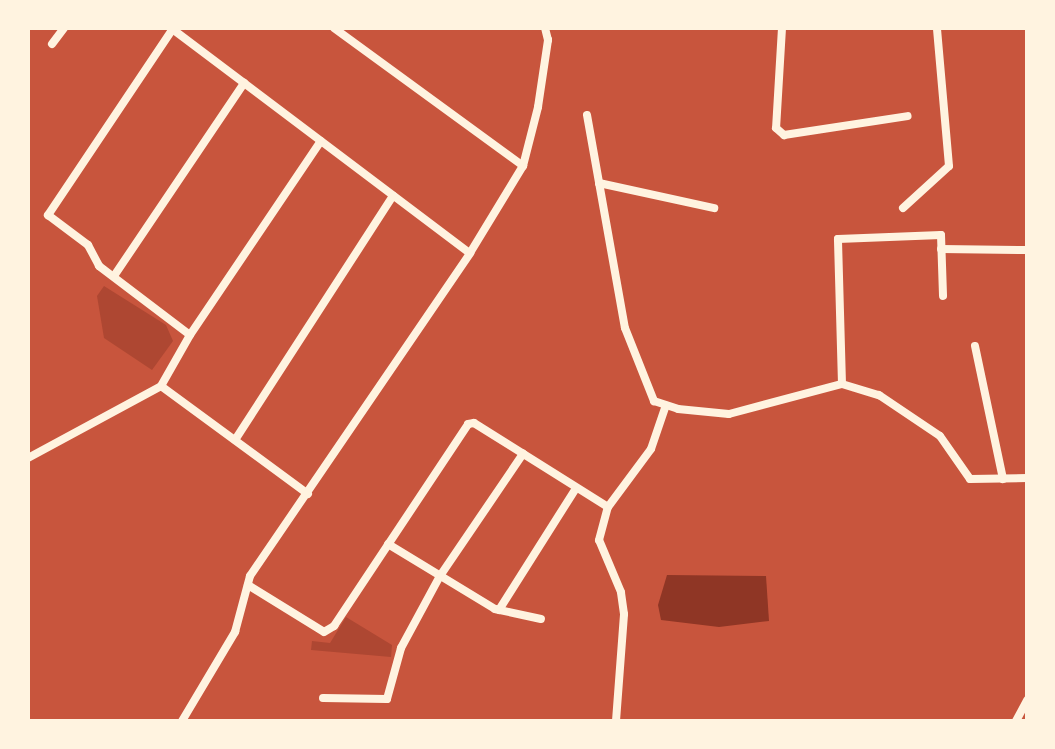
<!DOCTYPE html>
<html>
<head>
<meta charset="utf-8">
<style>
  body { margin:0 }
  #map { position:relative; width:1055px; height:749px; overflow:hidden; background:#c8553d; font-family:"Noto Sans",sans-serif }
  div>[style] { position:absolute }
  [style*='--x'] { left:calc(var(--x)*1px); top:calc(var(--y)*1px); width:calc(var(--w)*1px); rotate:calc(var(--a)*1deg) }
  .green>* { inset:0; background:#ae4732 }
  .water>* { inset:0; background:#8f3625 }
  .minor>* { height:8px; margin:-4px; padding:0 4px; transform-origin:4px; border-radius:4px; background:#fff3e0 }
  span { translate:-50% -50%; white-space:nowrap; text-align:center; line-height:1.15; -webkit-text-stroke:6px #fff3e0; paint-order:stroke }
  .frame { position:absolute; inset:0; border:30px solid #fff3e0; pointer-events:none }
</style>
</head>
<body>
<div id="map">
  <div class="green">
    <div style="clip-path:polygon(104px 286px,166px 325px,173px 341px,152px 370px,104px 338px,97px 296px)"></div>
    <div style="clip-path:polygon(346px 617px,392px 645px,391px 657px,311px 650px,312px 641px,330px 643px)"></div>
  </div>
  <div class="water">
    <div style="clip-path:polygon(667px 575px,766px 576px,769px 621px,719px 627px,661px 620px,658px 605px)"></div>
  </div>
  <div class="minor">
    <div style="--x:171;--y:28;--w:374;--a:37"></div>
    <div style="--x:334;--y:28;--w:234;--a:36.1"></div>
    <div style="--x:782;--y:28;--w:100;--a:93.4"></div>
    <div style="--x:776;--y:128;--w:11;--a:41"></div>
    <div style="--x:784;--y:135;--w:125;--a:-8.7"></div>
    <div style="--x:172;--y:30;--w:223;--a:123.8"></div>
    <div style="--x:48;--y:215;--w:50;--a:36.9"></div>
    <div style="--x:88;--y:245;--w:24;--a:62"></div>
    <div style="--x:99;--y:266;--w:114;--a:37.2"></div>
    <div style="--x:52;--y:44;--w:20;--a:-53"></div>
    <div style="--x:587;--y:115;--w:216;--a:79.9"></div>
    <div style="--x:625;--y:328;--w:79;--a:68.3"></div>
    <div style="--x:654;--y:401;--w:25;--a:18"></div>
    <div style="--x:678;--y:409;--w:51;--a:5.6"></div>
    <div style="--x:729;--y:414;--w:117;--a:-14.9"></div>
    <div style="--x:842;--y:384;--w:39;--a:17"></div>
    <div style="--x:879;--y:395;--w:73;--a:33.9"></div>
    <div style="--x:940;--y:436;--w:52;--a:55.1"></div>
    <div style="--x:970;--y:479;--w:57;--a:-1"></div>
    <div style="--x:599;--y:183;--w:118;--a:12.3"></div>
    <div style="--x:903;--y:208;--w:62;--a:-42.4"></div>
    <div style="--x:949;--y:166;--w:139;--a:-95"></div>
    <div style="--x:941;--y:249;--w:86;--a:0.7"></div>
    <div style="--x:114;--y:276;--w:233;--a:-56"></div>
    <div style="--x:975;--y:346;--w:136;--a:78.1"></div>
    <div style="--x:842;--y:384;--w:145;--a:-91.6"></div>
    <div style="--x:838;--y:239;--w:103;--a:-2.2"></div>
    <div style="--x:941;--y:235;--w:61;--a:88.1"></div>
    <div style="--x:235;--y:440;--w:291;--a:-57.1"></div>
    <div style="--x:28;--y:458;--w:151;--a:-28.4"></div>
    <div style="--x:308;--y:494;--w:182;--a:-143.7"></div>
    <div style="--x:161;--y:386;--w:59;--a:-60.4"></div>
    <div style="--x:190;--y:335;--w:234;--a:-56"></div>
    <div style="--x:388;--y:544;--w:125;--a:31.3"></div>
    <div style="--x:495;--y:609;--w:47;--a:12.3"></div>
    <div style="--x:248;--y:585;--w:89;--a:31.7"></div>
    <div style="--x:324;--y:632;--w:12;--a:-31"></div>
    <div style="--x:334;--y:626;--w:242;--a:-56.4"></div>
    <div style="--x:468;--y:424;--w:6;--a:-9"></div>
    <div style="--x:474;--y:423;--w:158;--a:32.1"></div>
    <div style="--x:499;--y:610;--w:144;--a:-57.7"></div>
    <div style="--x:323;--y:698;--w:64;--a:0.9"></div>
    <div style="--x:387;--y:699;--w:53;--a:-74.6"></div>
    <div style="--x:401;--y:648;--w:82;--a:-61.6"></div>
    <div style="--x:440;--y:576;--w:148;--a:-55.8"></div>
    <div style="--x:182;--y:721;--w:104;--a:-59.2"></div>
    <div style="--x:235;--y:632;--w:58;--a:-75"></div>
    <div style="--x:250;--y:576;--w:391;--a:-55.7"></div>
    <div style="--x:470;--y:253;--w:102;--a:-58.7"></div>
    <div style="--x:523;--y:166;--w:61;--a:-75.7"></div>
    <div style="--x:538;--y:107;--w:68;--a:-81.5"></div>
    <div style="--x:548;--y:40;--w:12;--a:-104"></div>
    <div style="--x:616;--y:721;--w:107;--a:-85.7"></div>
    <div style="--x:624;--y:614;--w:22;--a:-98"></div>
    <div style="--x:621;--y:592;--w:56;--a:-112.9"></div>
    <div style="--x:599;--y:540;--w:34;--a:-75"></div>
    <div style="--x:608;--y:507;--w:72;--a:-53.4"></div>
    <div style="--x:651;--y:449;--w:46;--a:-71.2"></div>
    <div style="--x:1016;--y:721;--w:24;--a:-62"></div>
  </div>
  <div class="frame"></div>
</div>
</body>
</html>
